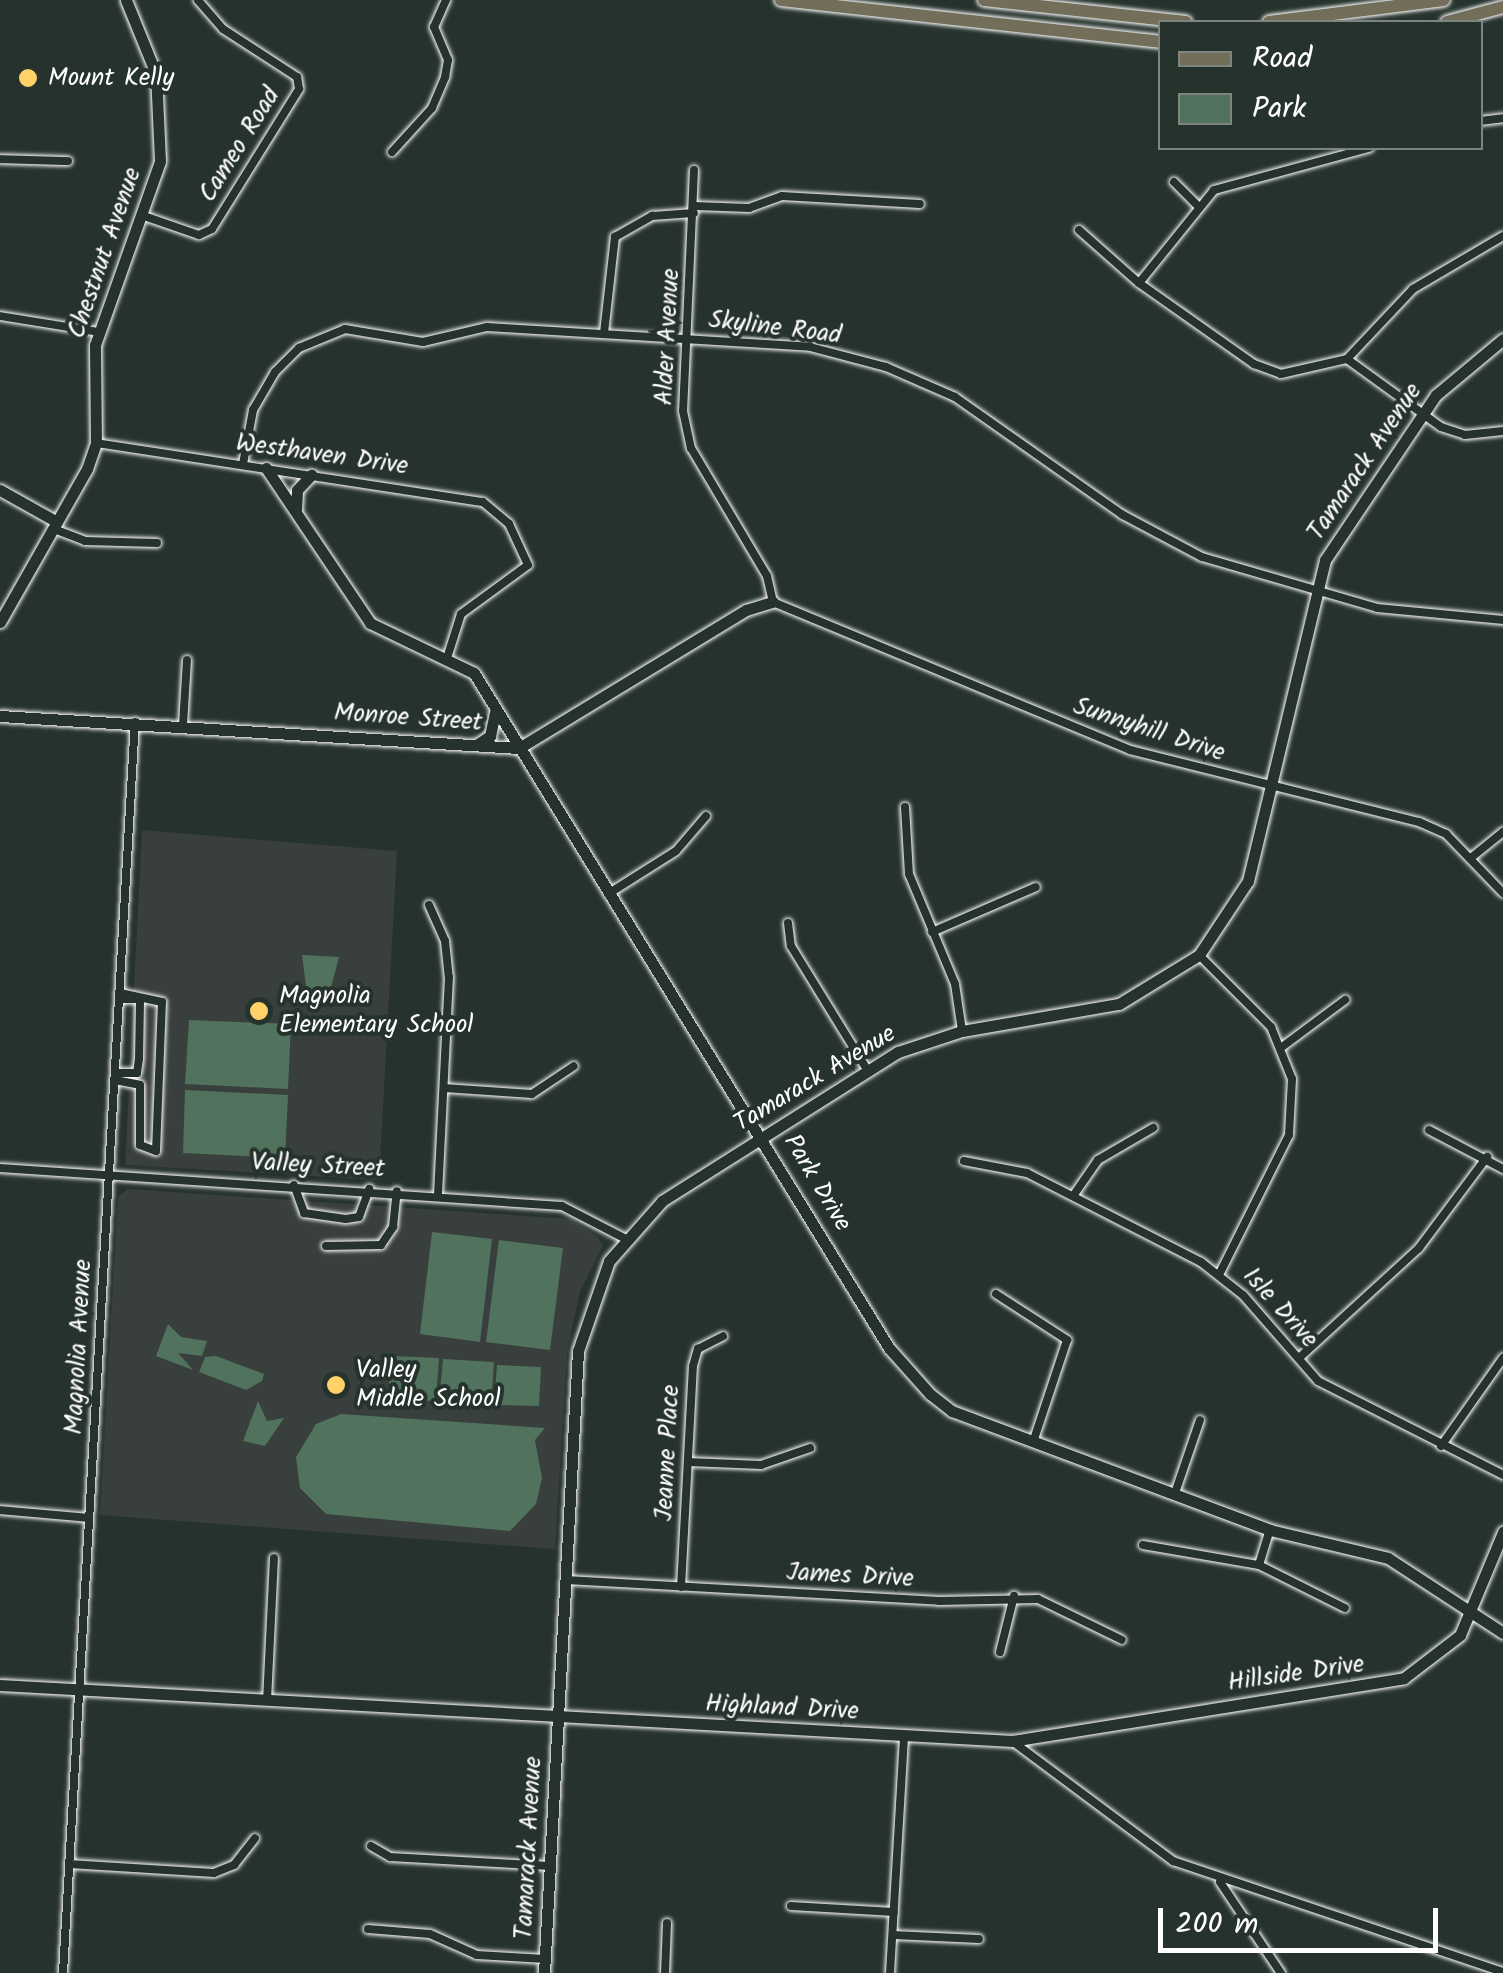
<!DOCTYPE html>
<html>
<head>
<meta charset="utf-8">
<style>
  body { margin:0 }
  #map { position:relative; width:1503px; height:1973px; overflow:hidden; background:#26332d; font-family:Kalam,sans-serif }
  div>[style] { position:absolute }
  [style*='--x'] { left:calc(var(--x)*1px); top:calc(var(--y)*1px); width:calc(var(--w)*1px); rotate:calc(var(--a)*1deg) }
  .built>* { inset:0; background:#393f3c }
  .green>* { inset:0; background:#51735d }
  .roads { filter:drop-shadow(0 0 2px #fff) drop-shadow(0 0 2px #fff) }
  .street>* { height:8px; margin:-4px; padding:0 4px; transform-origin:4px; border-radius:4px; background:#26332d }
  .secondary>* { height:11px; margin:-5.5px; padding:0 5.5px; transform-origin:5.5px; border-radius:5.5px; background:#26332d }
  .primary>* { height:12px; margin:-6px; padding:0 6px; transform-origin:6px; border-radius:6px; background:#726e59 }
  .dots>* { width:28px; height:28px; translate:-50% -50%; box-sizing:border-box; border:5px solid #26332d; border-radius:50% }
  span { translate:-50% -50%; white-space:nowrap; text-align:center; line-height:1.15; -webkit-text-stroke:8px #26332d; paint-order:stroke }
  .poi-label { font-size:25px; color:#fff }
  .left { translate:0 -50%; text-align:left }
  .street-label { font-size:25px; color:#fff }
  .legend { position:absolute; left:1158px; top:20px; width:325px; height:130px; box-sizing:border-box; background:#26332d; border:2px solid #7d8581; margin:0; padding:12px 18px; list-style:none; font-size:30px; color:#fff }
  .legend li { display:flex; align-items:center; gap:20px; height:50px }
  .legend b { width:50px; border:2px solid #7d8581 }
  .scale { position:absolute; left:1158px; top:1908px; width:280px; height:45px; box-sizing:border-box; border:5px solid #fff; border-top:0; padding-left:12px; font-size:30px; line-height:35px; white-space:nowrap; color:#fff; -webkit-text-stroke:8px #26332d; paint-order:stroke }
</style>
</head>
<body>
<div id="map">
  <div class="built">
    <div style="clip-path:polygon(142px 830px,397px 851px,379px 1180px,125px 1165px)"></div>
    <div style="clip-path:polygon(128px 1189px,571px 1219px,597px 1236px,603px 1245px,580px 1292px,567px 1352px,555px 1549px,100px 1515px,118px 1197px)"></div>
  </div>
  <div class="green">
    <div style="clip-path:polygon(302px 955px,339px 957px,327px 1003px,308px 1001px)"></div>
    <div style="clip-path:polygon(189px 1020px,291px 1024px,288px 1089px,185px 1084px)"></div>
    <div style="clip-path:polygon(185px 1090px,288px 1095px,285px 1158px,183px 1153px)"></div>
    <div style="clip-path:polygon(432px 1232px,492px 1239px,480px 1342px,420px 1334px)"></div>
    <div style="clip-path:polygon(499px 1240px,563px 1248px,550px 1350px,486px 1342px)"></div>
    <div style="clip-path:polygon(168px 1324px,181px 1337px,207px 1341px,202px 1356px,178px 1353px,193px 1370px,156px 1356px)"></div>
    <div style="clip-path:polygon(216px 1356px,264px 1374px,262px 1381px,246px 1390px,199px 1372px,205px 1357px)"></div>
    <div style="clip-path:polygon(391px 1356px,439px 1358px,436px 1401px,388px 1399px)"></div>
    <div style="clip-path:polygon(443px 1359px,494px 1362px,491px 1405px,439px 1401px)"></div>
    <div style="clip-path:polygon(497px 1365px,541px 1367px,539px 1406px,494px 1405px)"></div>
    <div style="clip-path:polygon(258px 1401px,267px 1421px,284px 1418px,265px 1446px,243px 1441px)"></div>
    <div style="clip-path:polygon(341px 1414px,545px 1428px,535px 1440px,542px 1478px,536px 1504px,510px 1531px,326px 1514px,300px 1488px,296px 1457px,316px 1424px)"></div>
  </div>
  <div class="roads">
    <div class="street">
      <div style="--x:1480;--y:121;--w:23;--a:-7"></div>
      <div style="--x:392;--y:152;--w:59;--a:-47.7"></div>
      <div style="--x:432;--y:108;--w:34;--a:-67"></div>
      <div style="--x:445;--y:77;--w:17;--a:-80"></div>
      <div style="--x:448;--y:60;--w:36;--a:-113"></div>
      <div style="--x:434;--y:27;--w:30;--a:-66"></div>
      <div style="--x:0;--y:159;--w:68;--a:1.7"></div>
      <div style="--x:694;--y:170;--w:241;--a:92.6"></div>
      <div style="--x:683;--y:411;--w:38;--a:78"></div>
      <div style="--x:691;--y:448;--w:149;--a:59.3"></div>
      <div style="--x:767;--y:576;--w:27;--a:77"></div>
      <div style="--x:773;--y:602;--w:386;--a:22.5"></div>
      <div style="--x:1130;--y:750;--w:298;--a:14"></div>
      <div style="--x:1419;--y:822;--w:30;--a:24"></div>
      <div style="--x:1446;--y:834;--w:82;--a:46"></div>
      <div style="--x:1174;--y:182;--w:33;--a:45"></div>
      <div style="--x:694;--y:206;--w:55;--a:2.1"></div>
      <div style="--x:749;--y:208;--w:35;--a:-20"></div>
      <div style="--x:782;--y:196;--w:138;--a:3.3"></div>
      <div style="--x:144;--y:216;--w:58;--a:19.1"></div>
      <div style="--x:199;--y:235;--w:14;--a:-25"></div>
      <div style="--x:212;--y:229;--w:165;--a:-58.1"></div>
      <div style="--x:299;--y:89;--w:12;--a:-99"></div>
      <div style="--x:297;--y:77;--w:88;--a:-147"></div>
      <div style="--x:223;--y:29;--w:38;--a:-131"></div>
      <div style="--x:1079;--y:230;--w:80;--a:41.5"></div>
      <div style="--x:1139;--y:283;--w:141;--a:35.2"></div>
      <div style="--x:1254;--y:364;--w:29;--a:20"></div>
      <div style="--x:1281;--y:374;--w:68;--a:-12.8"></div>
      <div style="--x:1347;--y:359;--w:96;--a:-46.7"></div>
      <div style="--x:1413;--y:289;--w:104;--a:-30.5"></div>
      <div style="--x:1139;--y:283;--w:119;--a:-51.1"></div>
      <div style="--x:1214;--y:190;--w:161;--a:-15.2"></div>
      <div style="--x:0;--y:316;--w:100;--a:9.2"></div>
      <div style="--x:604;--y:333;--w:97;--a:-83.5"></div>
      <div style="--x:615;--y:237;--w:43;--a:-29.6"></div>
      <div style="--x:652;--y:216;--w:42;--a:-4.1"></div>
      <div style="--x:1347;--y:359;--w:116;--a:35.9"></div>
      <div style="--x:1441;--y:427;--w:25;--a:18"></div>
      <div style="--x:1465;--y:435;--w:38;--a:-6"></div>
      <div style="--x:96;--y:443;--w:391;--a:8.7"></div>
      <div style="--x:483;--y:502;--w:34;--a:40"></div>
      <div style="--x:509;--y:524;--w:45;--a:65.1"></div>
      <div style="--x:528;--y:565;--w:83;--a:143.8"></div>
      <div style="--x:461;--y:614;--w:43;--a:107.6"></div>
      <div style="--x:243;--y:464;--w:55;--a:-79.5"></div>
      <div style="--x:253;--y:410;--w:44;--a:-59.9"></div>
      <div style="--x:275;--y:372;--w:34;--a:-45"></div>
      <div style="--x:299;--y:348;--w:50;--a:-22.4"></div>
      <div style="--x:345;--y:329;--w:79;--a:9.5"></div>
      <div style="--x:423;--y:342;--w:66;--a:-13.2"></div>
      <div style="--x:487;--y:327;--w:324;--a:3.5"></div>
      <div style="--x:810;--y:347;--w:79;--a:14.7"></div>
      <div style="--x:886;--y:367;--w:75;--a:23.5"></div>
      <div style="--x:955;--y:397;--w:205;--a:35.1"></div>
      <div style="--x:1123;--y:515;--w:89;--a:28"></div>
      <div style="--x:1202;--y:557;--w:182;--a:16.2"></div>
      <div style="--x:1377;--y:608;--w:127;--a:5.4"></div>
      <div style="--x:54;--y:529;--w:33;--a:21"></div>
      <div style="--x:85;--y:541;--w:72;--a:1.6"></div>
      <div style="--x:183;--y:725;--w:65;--a:-86.5"></div>
      <div style="--x:905;--y:807;--w:67;--a:86.6"></div>
      <div style="--x:909;--y:874;--w:119;--a:67.3"></div>
      <div style="--x:955;--y:984;--w:48;--a:81.5"></div>
      <div style="--x:1472;--y:857;--w:40;--a:-39"></div>
      <div style="--x:608;--y:894;--w:80;--a:-32.3"></div>
      <div style="--x:676;--y:851;--w:46;--a:-49.4"></div>
      <div style="--x:429;--y:905;--w:39;--a:66"></div>
      <div style="--x:445;--y:941;--w:36;--a:84"></div>
      <div style="--x:449;--y:977;--w:218;--a:92.9"></div>
      <div style="--x:788;--y:923;--w:23;--a:83"></div>
      <div style="--x:791;--y:946;--w:147;--a:58.4"></div>
      <div style="--x:932;--y:932;--w:113;--a:-23.4"></div>
      <div style="--x:1199;--y:955;--w:102;--a:45"></div>
      <div style="--x:1271;--y:1027;--w:56;--a:68"></div>
      <div style="--x:1292;--y:1079;--w:56;--a:93.1"></div>
      <div style="--x:1289;--y:1135;--w:154;--a:116.6"></div>
      <div style="--x:1282;--y:1047;--w:79;--a:-36.7"></div>
      <div style="--x:115;--y:1073;--w:22;--a:0"></div>
      <div style="--x:137;--y:1073;--w:14;--a:-82"></div>
      <div style="--x:139;--y:1059;--w:60;--a:-89"></div>
      <div style="--x:140;--y:999;--w:21;--a:180"></div>
      <div style="--x:115;--y:1080;--w:25;--a:11"></div>
      <div style="--x:140;--y:1085;--w:60;--a:90"></div>
      <div style="--x:140;--y:1145;--w:17;--a:21"></div>
      <div style="--x:156;--y:1151;--w:149;--a:-87.7"></div>
      <div style="--x:162;--y:1002;--w:43;--a:-167.9"></div>
      <div style="--x:444;--y:1088;--w:88;--a:3.9"></div>
      <div style="--x:532;--y:1094;--w:50;--a:-33.7"></div>
      <div style="--x:1429;--y:1130;--w:84;--a:27.8"></div>
      <div style="--x:964;--y:1161;--w:64;--a:10.8"></div>
      <div style="--x:1027;--y:1173;--w:195;--a:27.1"></div>
      <div style="--x:1201;--y:1262;--w:53;--a:38.2"></div>
      <div style="--x:1243;--y:1295;--w:114;--a:48.9"></div>
      <div style="--x:1318;--y:1381;--w:208;--a:26.9"></div>
      <div style="--x:0;--y:1168;--w:563;--a:3.87"></div>
      <div style="--x:562;--y:1206;--w:70;--a:27.3"></div>
      <div style="--x:294;--y:1185;--w:30;--a:70"></div>
      <div style="--x:304;--y:1213;--w:42;--a:8.1"></div>
      <div style="--x:346;--y:1219;--w:13;--a:-9"></div>
      <div style="--x:359;--y:1217;--w:30;--a:-70"></div>
      <div style="--x:1073;--y:1196;--w:44;--a:-55.2"></div>
      <div style="--x:1098;--y:1160;--w:64;--a:-30.2"></div>
      <div style="--x:326;--y:1246;--w:55;--a:-1"></div>
      <div style="--x:381;--y:1245;--w:22;--a:-56"></div>
      <div style="--x:393;--y:1227;--w:36;--a:-84"></div>
      <div style="--x:996;--y:1294;--w:85;--a:32.9"></div>
      <div style="--x:1067;--y:1340;--w:104;--a:108.4"></div>
      <div style="--x:1299;--y:1358;--w:163;--a:-42.5"></div>
      <div style="--x:1419;--y:1248;--w:114;--a:-53.2"></div>
      <div style="--x:1441;--y:1446;--w:108;--a:-54.8"></div>
      <div style="--x:688;--y:1462;--w:73;--a:2.4"></div>
      <div style="--x:761;--y:1465;--w:52;--a:-19.1"></div>
      <div style="--x:1175;--y:1493;--w:77;--a:-71.1"></div>
      <div style="--x:0;--y:1510;--w:89;--a:5.1"></div>
      <div style="--x:1143;--y:1545;--w:118;--a:9.8"></div>
      <div style="--x:1259;--y:1565;--w:96;--a:26.6"></div>
      <div style="--x:1259;--y:1565;--w:37;--a:-73"></div>
      <div style="--x:566;--y:1580;--w:374;--a:3.2"></div>
      <div style="--x:939;--y:1601;--w:99;--a:-1.2"></div>
      <div style="--x:1038;--y:1599;--w:93;--a:26"></div>
      <div style="--x:681;--y:1587;--w:221;--a:-86.9"></div>
      <div style="--x:693;--y:1366;--w:18;--a:-74"></div>
      <div style="--x:698;--y:1349;--w:28;--a:-27"></div>
      <div style="--x:1000;--y:1652;--w:58;--a:-76"></div>
      <div style="--x:267;--y:1701;--w:143;--a:-87.2"></div>
      <div style="--x:1012;--y:1741;--w:201;--a:36.7"></div>
      <div style="--x:1173;--y:1861;--w:348;--a:18.6"></div>
      <div style="--x:371;--y:1846;--w:22;--a:30"></div>
      <div style="--x:390;--y:1857;--w:160;--a:3.2"></div>
      <div style="--x:69;--y:1864;--w:145;--a:3.6"></div>
      <div style="--x:214;--y:1873;--w:22;--a:-22"></div>
      <div style="--x:234;--y:1865;--w:34;--a:-52"></div>
      <div style="--x:1220;--y:1882;--w:110;--a:56.2"></div>
      <div style="--x:791;--y:1906;--w:103;--a:3.3"></div>
      <div style="--x:368;--y:1929;--w:62;--a:4.6"></div>
      <div style="--x:430;--y:1934;--w:51;--a:24.1"></div>
      <div style="--x:477;--y:1955;--w:68;--a:3.4"></div>
      <div style="--x:893;--y:1935;--w:86;--a:2.7"></div>
      <div style="--x:63;--y:1973;--w:1253;--a:-86.71"></div>
      <div style="--x:665;--y:1973;--w:50;--a:-87.7"></div>
      <div style="--x:890;--y:1973;--w:235;--a:-86.6"></div>
    </div>
    <div class="secondary">
      <div style="--x:266;--y:468;--w:187;--a:56.1"></div>
      <div style="--x:370;--y:623;--w:115;--a:25.7"></div>
      <div style="--x:474;--y:673;--w:792;--a:58.42"></div>
      <div style="--x:889;--y:1348;--w:62;--a:48.3"></div>
      <div style="--x:930;--y:1394;--w:28;--a:38"></div>
      <div style="--x:952;--y:1411;--w:340;--a:20.5"></div>
      <div style="--x:1270;--y:1530;--w:121;--a:13.3"></div>
      <div style="--x:1388;--y:1558;--w:137;--a:33.1"></div>
      <div style="--x:0;--y:490;--w:65;--a:29.3"></div>
      <div style="--x:296;--y:510;--w:20;--a:-87"></div>
      <div style="--x:297;--y:490;--w:21;--a:-47"></div>
      <div style="--x:0;--y:622;--w:176;--a:-60.4"></div>
      <div style="--x:87;--y:469;--w:28;--a:-71"></div>
      <div style="--x:96;--y:443;--w:98;--a:-90.6"></div>
      <div style="--x:95;--y:345;--w:195;--a:-70.5"></div>
      <div style="--x:160;--y:161;--w:87;--a:-92.6"></div>
      <div style="--x:156;--y:74;--w:80;--a:-112.1"></div>
      <div style="--x:0;--y:716;--w:520;--a:3.53"></div>
      <div style="--x:519;--y:748;--w:266;--a:-31.3"></div>
      <div style="--x:746;--y:610;--w:28;--a:-17"></div>
      <div style="--x:476;--y:745;--w:17;--a:-33"></div>
      <div style="--x:490;--y:736;--w:25;--a:-78"></div>
      <div style="--x:0;--y:1685;--w:1014;--a:3.17"></div>
      <div style="--x:1012;--y:1741;--w:397;--a:-9.1"></div>
      <div style="--x:1404;--y:1678;--w:71;--a:-37.5"></div>
      <div style="--x:1460;--y:1635;--w:112;--a:-67.3"></div>
      <div style="--x:544;--y:1973;--w:623;--a:-86.87"></div>
      <div style="--x:578;--y:1351;--w:95;--a:-71"></div>
      <div style="--x:609;--y:1261;--w:80;--a:-48.5"></div>
      <div style="--x:662;--y:1201;--w:279;--a:-32.3"></div>
      <div style="--x:898;--y:1052;--w:67;--a:-18.2"></div>
      <div style="--x:962;--y:1031;--w:159;--a:-9.8"></div>
      <div style="--x:1119;--y:1004;--w:94;--a:-31.5"></div>
      <div style="--x:1199;--y:955;--w:89;--a:-56.5"></div>
      <div style="--x:1248;--y:881;--w:330;--a:-76.5"></div>
      <div style="--x:1325;--y:560;--w:199;--a:-56.1"></div>
      <div style="--x:1436;--y:395;--w:87;--a:-39.9"></div>
    </div>
    <div class="primary">
      <div style="--x:781;--y:0;--w:381;--a:6.3"></div>
      <div style="--x:984;--y:0;--w:203;--a:6.2"></div>
      <div style="--x:1269;--y:22;--w:176;--a:-7.2"></div>
      <div style="--x:1447;--y:22;--w:58;--a:-15"></div>
    </div>
  </div>
  <div class="dots">
    <div style="left:28px;top:78px;background:#ffd166"></div>
    <div style="left:259px;top:1011px;background:#ffd166"></div>
    <div style="left:336px;top:1385px;background:#ffd166"></div>
  </div>
  <div class="poi-label">
    <span class="left" style="left:48px;top:78px">Mount Kelly</span>
    <span class="left" style="left:279px;top:1011px">Magnolia<br>Elementary School</span>
    <span class="left" style="left:356px;top:1385px">Valley<br>Middle School</span>
  </div>
  <div class="street-label">
    <span style="left:240px;top:145px;rotate:-58deg">Cameo Road</span>
    <span style="left:105px;top:253px;rotate:-71deg">Chestnut Avenue</span>
    <span style="left:775px;top:328px;rotate:7deg">Skyline Road</span>
    <span style="left:668px;top:337px;rotate:-87deg">Alder Avenue</span>
    <span style="left:322px;top:455px;rotate:8deg">Westhaven Drive</span>
    <span style="left:1365px;top:462px;rotate:-56deg">Tamarack Avenue</span>
    <span style="left:408px;top:718px;rotate:4deg">Monroe Street</span>
    <span style="left:1149px;top:730px;rotate:18deg">Sunnyhill Drive</span>
    <span style="left:815px;top:1079px;rotate:-31deg">Tamarack Avenue</span>
    <span style="left:318px;top:1166px;rotate:3deg">Valley Street</span>
    <span style="left:817px;top:1183px;rotate:59deg">Park Drive</span>
    <span style="left:1280px;top:1308px;rotate:48deg">Isle Drive</span>
    <span style="left:79px;top:1347px;rotate:-87deg">Magnolia Avenue</span>
    <span style="left:668px;top:1453px;rotate:-87deg">Jeanne Place</span>
    <span style="left:850px;top:1576px;rotate:3deg">James Drive</span>
    <span style="left:1296px;top:1674px;rotate:-8deg">Hillside Drive</span>
    <span style="left:782px;top:1708px;rotate:3deg">Highland Drive</span>
    <span style="left:529px;top:1848px;rotate:-87deg">Tamarack Avenue</span>
  </div>
  <ul class="legend">
  <li><b style="height:12px;background:#726e59"></b>Road</li>
  <li><b style="height:28px;background:#51735d"></b>Park</li>
  </ul>
  <div class="scale">200 m</div>
</div>
</body>
</html>
